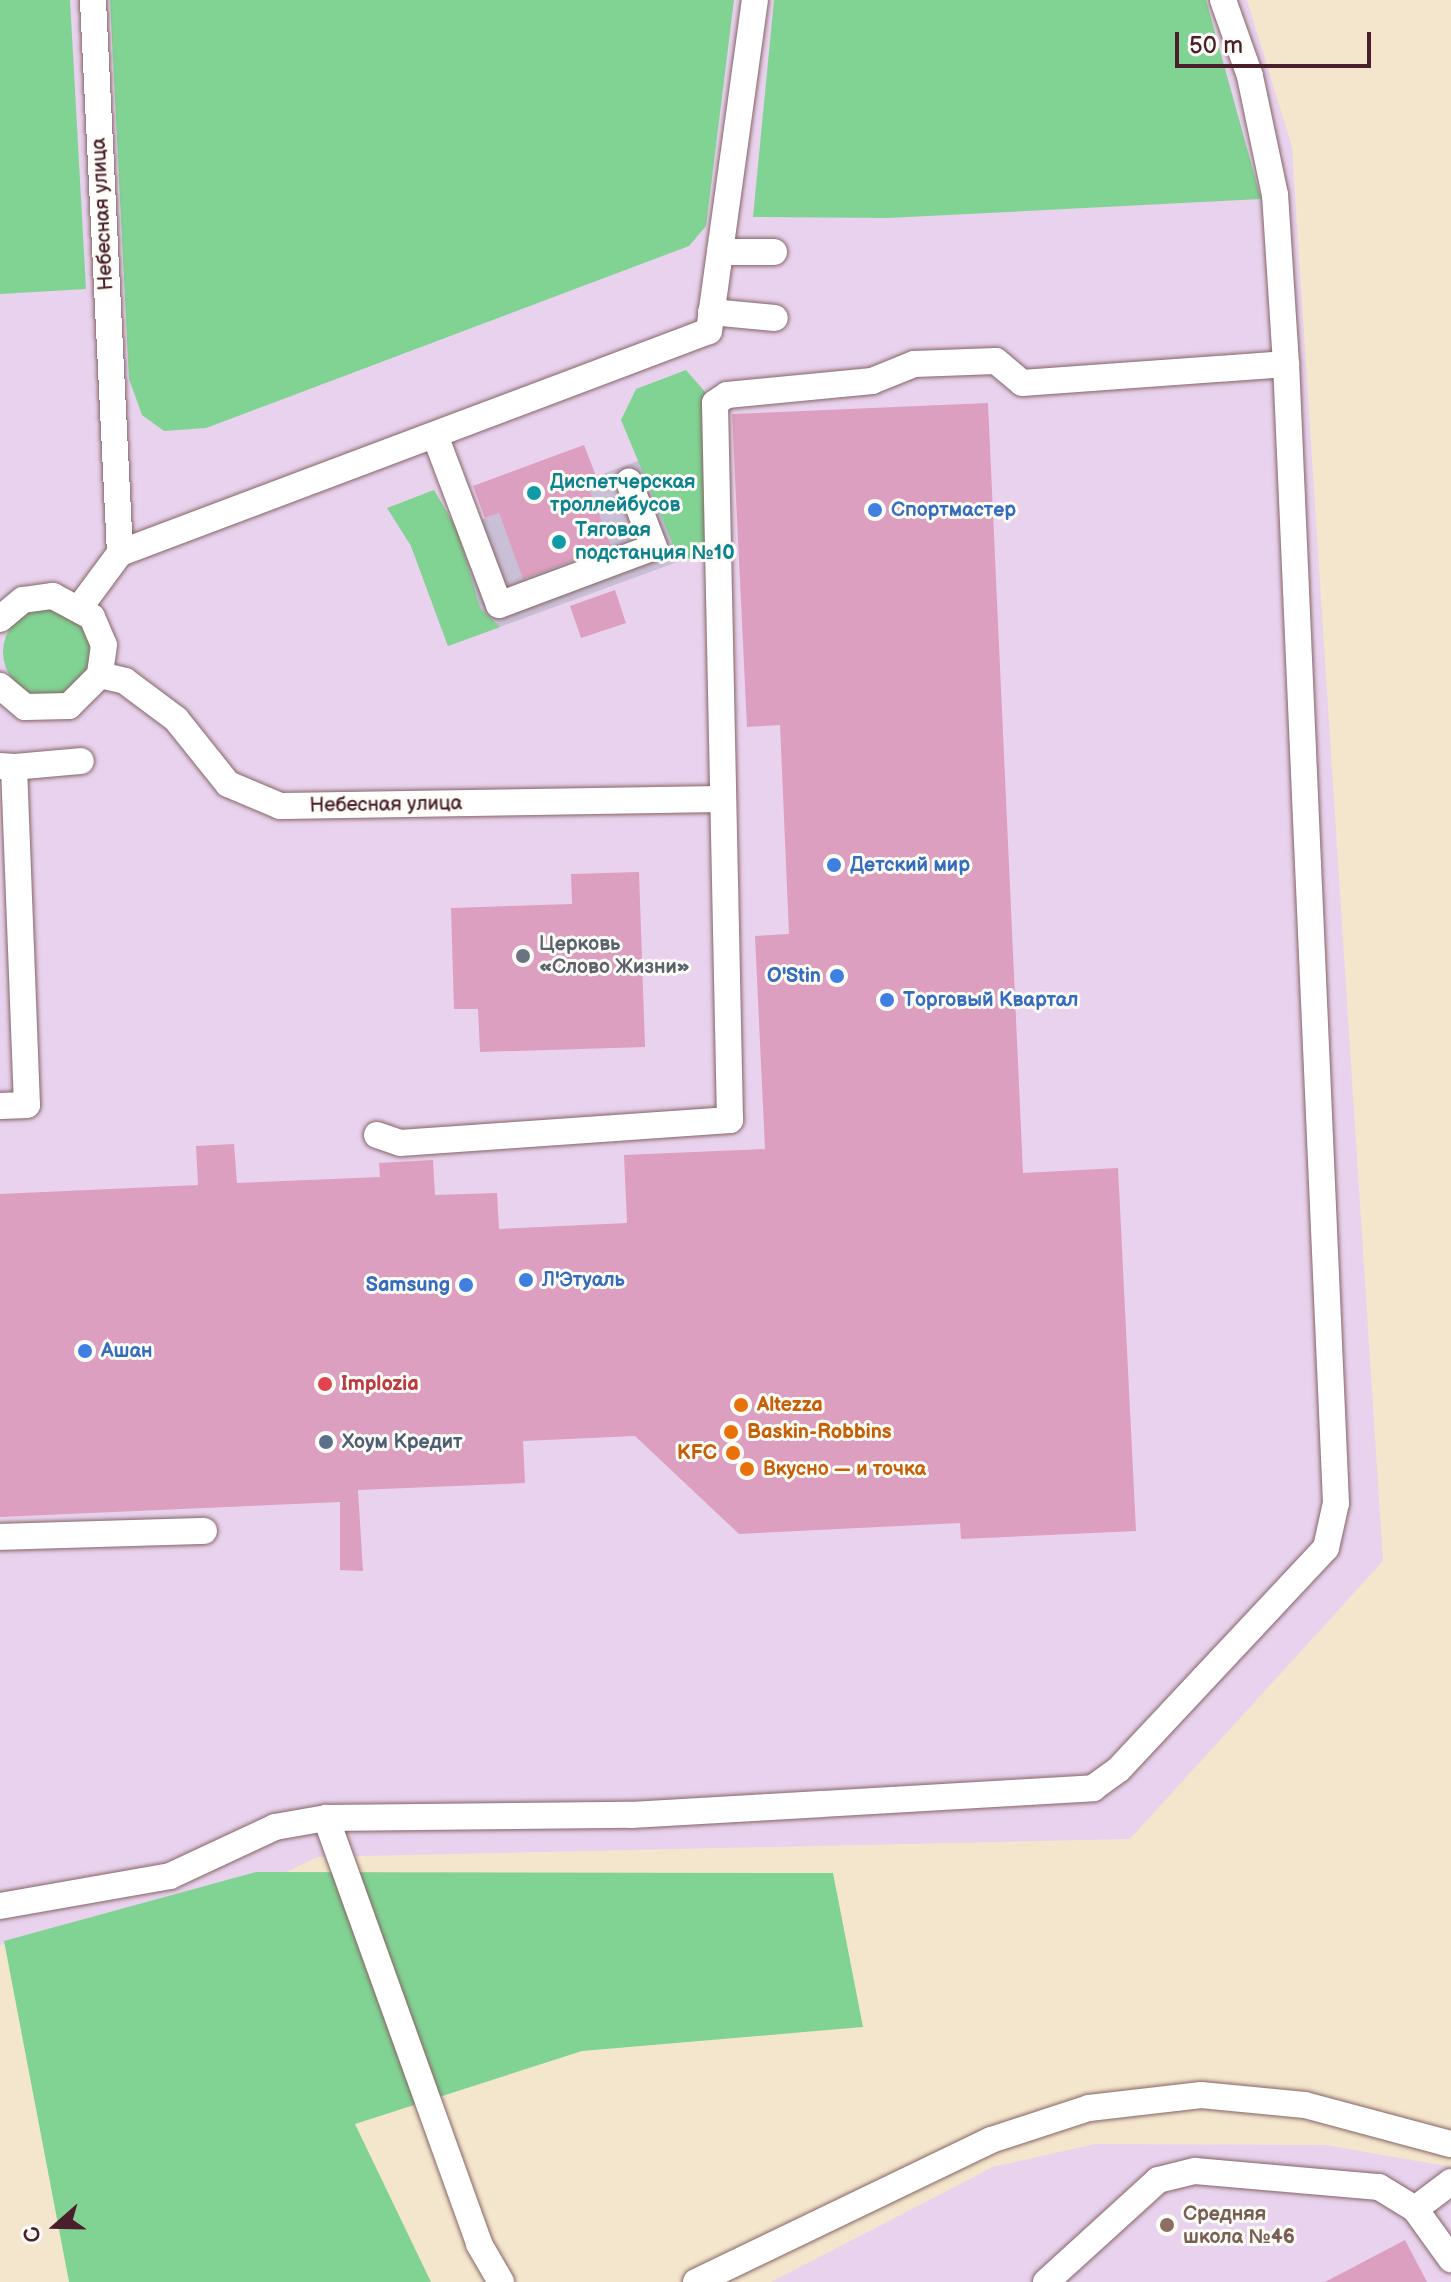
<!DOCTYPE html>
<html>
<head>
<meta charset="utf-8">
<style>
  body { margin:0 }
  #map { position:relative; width:1451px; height:2282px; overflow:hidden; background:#f4e6cd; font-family:"Balsamiq Sans",sans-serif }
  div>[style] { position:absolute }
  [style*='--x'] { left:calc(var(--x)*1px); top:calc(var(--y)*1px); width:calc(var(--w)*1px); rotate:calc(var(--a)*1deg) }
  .built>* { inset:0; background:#e8d2ee }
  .industrial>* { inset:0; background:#c9bfd7 }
  .green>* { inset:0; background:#81d394 }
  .round { border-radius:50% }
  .building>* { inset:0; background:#dd9fbf }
  .roads { filter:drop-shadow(0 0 2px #866564) drop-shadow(0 0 2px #866564) }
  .minor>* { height:26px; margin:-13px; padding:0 13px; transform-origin:13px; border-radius:13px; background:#fff }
  .dots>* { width:22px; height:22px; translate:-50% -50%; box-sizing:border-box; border:4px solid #fdfcf7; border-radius:50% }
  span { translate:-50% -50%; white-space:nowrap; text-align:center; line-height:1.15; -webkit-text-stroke:6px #fdfcf7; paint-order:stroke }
  .street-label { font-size:20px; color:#4a1f2b }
  .culture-label { font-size:20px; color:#0d838f; font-weight:700 }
  .left { translate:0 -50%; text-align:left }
  .shop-label { font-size:20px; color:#366cbe; font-weight:700 }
  .right { translate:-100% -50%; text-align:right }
  .worship-label { font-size:20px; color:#5b616d; font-weight:700 }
  .health-label { font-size:20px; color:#be3a42; font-weight:700 }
  .food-label { font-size:20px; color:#c56008; font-weight:700 }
  .service-label { font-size:20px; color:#4e5e75; font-weight:700 }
  .education-label { font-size:20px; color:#785e54; font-weight:700 }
  .north { position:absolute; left:16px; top:2186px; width:80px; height:80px; -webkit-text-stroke:6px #fdfcf7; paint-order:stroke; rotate:250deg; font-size:22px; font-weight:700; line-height:32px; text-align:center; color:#4a1f2b }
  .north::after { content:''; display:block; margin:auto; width:28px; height:36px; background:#4a1f2b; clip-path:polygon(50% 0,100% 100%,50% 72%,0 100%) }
  .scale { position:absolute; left:1175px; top:32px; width:196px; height:36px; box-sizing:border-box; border:4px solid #4a1f2b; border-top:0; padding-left:10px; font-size:24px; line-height:28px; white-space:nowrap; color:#4a1f2b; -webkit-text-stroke:6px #fdfcf7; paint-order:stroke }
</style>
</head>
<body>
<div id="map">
  <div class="built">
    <div style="clip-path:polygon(0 0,1247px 0,1292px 147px,1383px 1561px,1130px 1839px,318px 1857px,194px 1915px,0 1945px)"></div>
    <div style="clip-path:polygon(1095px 2144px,1326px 2145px,1451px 2167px,1451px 2282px,771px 2282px,993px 2167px)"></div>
  </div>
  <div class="industrial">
    <div style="clip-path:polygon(643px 459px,680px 561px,448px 646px,411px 546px,499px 513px,507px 534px,594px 501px,586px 480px)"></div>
  </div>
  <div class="green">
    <div style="clip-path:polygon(0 0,70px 0,86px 289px,0 294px)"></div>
    <div style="clip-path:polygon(110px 0,734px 0,706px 226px,689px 246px,206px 428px,164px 431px,142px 415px,129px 379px)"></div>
    <div style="clip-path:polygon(774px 0,1206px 0,1261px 199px,888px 218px,753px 217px)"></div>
    <div style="clip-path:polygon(686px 370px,706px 393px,713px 621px,706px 620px,705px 554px,680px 561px,621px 420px,636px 389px)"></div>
    <div style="clip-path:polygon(434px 490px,457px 529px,480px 608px,500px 627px,448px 646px,411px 546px,387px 508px)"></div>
    <div class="round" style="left:3px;top:608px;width:88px;height:88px"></div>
    <div style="clip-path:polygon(256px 1872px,833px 1873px,863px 2027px,582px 2051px,355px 2124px,431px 2282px,69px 2282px,4px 1941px)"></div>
  </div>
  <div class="building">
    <div style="clip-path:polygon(988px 403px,1023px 1173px,1118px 1168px,1136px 1531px,961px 1539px,960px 1523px,739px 1534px,635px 1436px,523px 1441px,525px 1483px,358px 1490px,363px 1571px,340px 1570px,340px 1502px,0 1517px,0 1194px,198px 1185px,196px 1146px,234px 1144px,237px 1183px,380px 1177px,379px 1163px,433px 1160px,435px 1195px,497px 1193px,499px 1229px,627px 1223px,624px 1155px,765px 1149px,755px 936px,789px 934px,780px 725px,747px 727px,732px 414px)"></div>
    <div style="clip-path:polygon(584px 445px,596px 476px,586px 480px,611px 546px,523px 579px,499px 513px,485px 518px,473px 486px)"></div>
    <div style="clip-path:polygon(615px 590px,626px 623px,581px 638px,570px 606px)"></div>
    <div style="clip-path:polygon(639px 872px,645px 1047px,480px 1052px,478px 1009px,454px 1009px,451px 908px,572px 904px,571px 874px)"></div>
    <div style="clip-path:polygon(1405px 2240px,1427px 2282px,1325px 2282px)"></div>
  </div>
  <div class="roads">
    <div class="minor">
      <div style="--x:720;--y:252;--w:54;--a:0"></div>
      <div style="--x:711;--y:312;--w:64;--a:5.4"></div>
      <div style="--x:436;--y:438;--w:178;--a:69.3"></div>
      <div style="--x:499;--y:605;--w:165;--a:-20.5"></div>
      <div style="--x:654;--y:547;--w:70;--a:-111"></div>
      <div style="--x:120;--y:553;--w:629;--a:-20.65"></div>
      <div style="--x:709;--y:331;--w:334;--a:-82.1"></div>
      <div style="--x:80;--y:607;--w:67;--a:-53.5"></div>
      <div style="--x:120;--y:553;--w:554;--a:-92.8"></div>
      <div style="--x:0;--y:619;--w:30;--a:-40"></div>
      <div style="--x:23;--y:600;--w:30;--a:-8"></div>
      <div style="--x:53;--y:596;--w:44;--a:28.3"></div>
      <div style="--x:92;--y:617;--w:30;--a:67"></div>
      <div style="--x:104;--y:645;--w:30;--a:98"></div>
      <div style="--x:100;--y:675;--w:44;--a:135"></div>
      <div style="--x:69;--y:706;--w:44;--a:178.7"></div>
      <div style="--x:25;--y:707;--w:33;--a:-140"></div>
      <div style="--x:100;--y:675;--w:26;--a:13"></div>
      <div style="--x:125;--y:681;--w:64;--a:36.7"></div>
      <div style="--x:176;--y:719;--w:83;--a:51.3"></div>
      <div style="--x:228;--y:784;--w:56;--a:22.9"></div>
      <div style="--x:280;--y:806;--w:443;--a:-0.9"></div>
      <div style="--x:0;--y:766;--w:14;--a:4"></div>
      <div style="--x:14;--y:767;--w:338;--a:87.8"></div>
      <div style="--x:27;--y:1105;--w:27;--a:178"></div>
      <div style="--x:14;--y:767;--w:67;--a:-5.1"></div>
      <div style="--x:377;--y:1135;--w:24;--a:19"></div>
      <div style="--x:400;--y:1143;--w:331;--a:-4"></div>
      <div style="--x:730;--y:1120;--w:717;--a:-91.2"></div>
      <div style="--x:715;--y:403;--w:14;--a:-34"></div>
      <div style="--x:727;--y:395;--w:146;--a:-5.5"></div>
      <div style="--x:872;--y:381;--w:45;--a:-22"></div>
      <div style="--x:914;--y:364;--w:82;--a:-2.1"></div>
      <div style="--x:996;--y:361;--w:34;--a:40"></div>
      <div style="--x:1022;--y:383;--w:265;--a:-4.1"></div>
      <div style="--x:0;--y:1537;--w:204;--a:-1.7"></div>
      <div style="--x:326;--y:1818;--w:453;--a:70.2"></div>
      <div style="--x:479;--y:2244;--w:44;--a:59.9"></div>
      <div style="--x:0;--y:1906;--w:173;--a:-10"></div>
      <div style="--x:170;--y:1876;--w:116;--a:-25"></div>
      <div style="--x:275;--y:1827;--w:52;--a:-10"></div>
      <div style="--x:326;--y:1818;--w:305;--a:-0.6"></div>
      <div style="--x:631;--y:1815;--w:463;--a:-3.3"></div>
      <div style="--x:1093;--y:1788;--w:32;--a:-36"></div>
      <div style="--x:1119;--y:1769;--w:303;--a:-46.9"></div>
      <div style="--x:1326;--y:1548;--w:46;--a:-77.5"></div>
      <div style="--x:1336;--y:1503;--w:1140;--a:-92.51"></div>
      <div style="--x:1286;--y:364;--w:169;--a:-93.7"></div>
      <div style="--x:1275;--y:195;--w:122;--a:-101.9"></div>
      <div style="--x:1250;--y:76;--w:81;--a:-109.6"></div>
      <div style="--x:1415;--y:2209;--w:45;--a:-36.9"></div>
      <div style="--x:696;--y:2282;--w:327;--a:-25.7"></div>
      <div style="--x:991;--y:2140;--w:103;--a:-18.1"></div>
      <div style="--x:1089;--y:2108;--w:113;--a:-6.6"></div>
      <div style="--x:1201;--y:2095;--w:104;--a:5.5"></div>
      <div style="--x:1305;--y:2105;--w:151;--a:15"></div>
      <div style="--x:1046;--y:2282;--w:151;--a:-42.3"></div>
      <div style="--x:1158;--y:2180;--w:38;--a:-14"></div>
      <div style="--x:1195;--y:2171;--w:185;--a:5"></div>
      <div style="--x:1379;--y:2187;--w:42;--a:31.4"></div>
      <div style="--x:1415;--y:2209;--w:62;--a:54.2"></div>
    </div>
  </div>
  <div class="dots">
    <div style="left:534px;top:493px;background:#0f9aa8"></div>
    <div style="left:875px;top:510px;background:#3f7fe0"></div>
    <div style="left:559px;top:542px;background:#0f9aa8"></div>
    <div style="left:834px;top:865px;background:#3f7fe0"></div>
    <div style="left:523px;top:956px;background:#6b7280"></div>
    <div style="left:837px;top:976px;background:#3f7fe0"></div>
    <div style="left:887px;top:1000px;background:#3f7fe0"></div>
    <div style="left:526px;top:1280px;background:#3f7fe0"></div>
    <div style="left:466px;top:1285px;background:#3f7fe0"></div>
    <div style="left:85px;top:1351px;background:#3f7fe0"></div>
    <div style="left:325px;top:1384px;background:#e0444e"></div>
    <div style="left:741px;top:1405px;background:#e8710a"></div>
    <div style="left:731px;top:1432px;background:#e8710a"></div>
    <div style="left:326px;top:1442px;background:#5c6f8a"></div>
    <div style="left:733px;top:1453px;background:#e8710a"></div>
    <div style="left:747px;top:1469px;background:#e8710a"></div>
    <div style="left:1167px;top:2225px;background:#8d6e63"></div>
  </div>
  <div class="street-label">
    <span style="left:103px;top:214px;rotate:-93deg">Небесная улица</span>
    <span style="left:386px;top:805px;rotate:-1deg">Небесная улица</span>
  </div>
  <div class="culture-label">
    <span class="left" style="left:550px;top:494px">Диспетчерская<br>троллейбусов</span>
    <span class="left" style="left:575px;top:542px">Тяговая<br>подстанция №10</span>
  </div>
  <div class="shop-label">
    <span class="left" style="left:891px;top:510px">Спортмастер</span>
    <span class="left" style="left:850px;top:865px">Детский мир</span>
    <span class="right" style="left:821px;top:976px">O'Stin</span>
    <span class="left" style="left:903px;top:1000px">Торговый Квартал</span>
    <span class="left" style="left:542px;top:1280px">Л'Этуаль</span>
    <span class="right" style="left:450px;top:1285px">Samsung</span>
    <span class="left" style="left:101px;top:1351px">Ашан</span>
  </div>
  <div class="worship-label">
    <span class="left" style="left:539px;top:956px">Церковь<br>«Слово Жизни»</span>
  </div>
  <div class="health-label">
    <span class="left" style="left:341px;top:1384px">Implozia</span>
  </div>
  <div class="food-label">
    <span class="left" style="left:757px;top:1405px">Altezza</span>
    <span class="left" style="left:747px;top:1432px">Baskin-Robbins</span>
    <span class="right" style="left:717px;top:1453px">KFC</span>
    <span class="left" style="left:763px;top:1469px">Вкусно — и точка</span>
  </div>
  <div class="service-label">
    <span class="left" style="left:342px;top:1442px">Хоум Кредит</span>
  </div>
  <div class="education-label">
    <span class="left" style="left:1183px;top:2226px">Средняя<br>школа №46</span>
  </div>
  <div class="north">С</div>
  <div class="scale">50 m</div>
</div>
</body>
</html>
